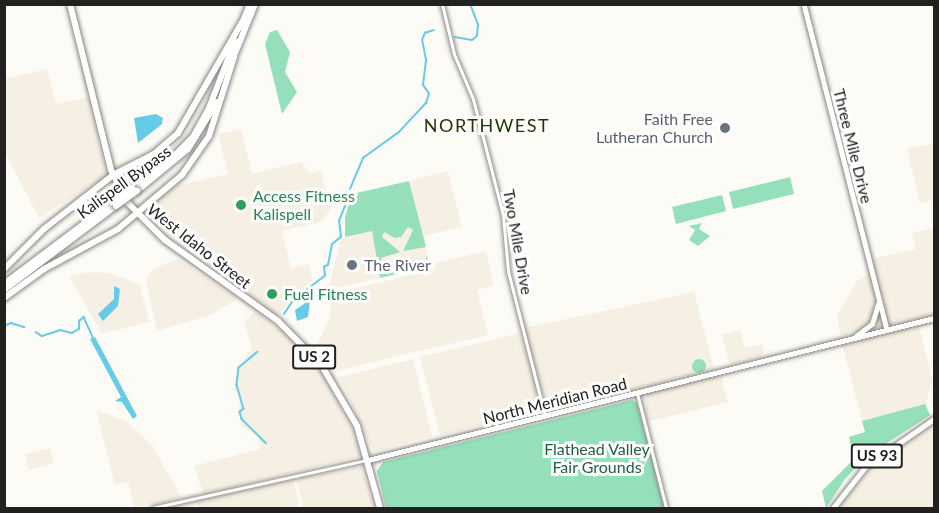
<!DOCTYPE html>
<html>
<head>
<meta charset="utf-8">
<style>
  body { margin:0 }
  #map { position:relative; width:939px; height:513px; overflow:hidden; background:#fdfbf6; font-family:Lato,sans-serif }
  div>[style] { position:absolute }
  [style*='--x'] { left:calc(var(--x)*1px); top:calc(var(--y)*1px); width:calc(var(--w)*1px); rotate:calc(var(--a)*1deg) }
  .built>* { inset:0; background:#f6f0e4 }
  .green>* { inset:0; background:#95e0ba }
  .round { border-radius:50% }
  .water>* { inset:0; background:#67cbe7 }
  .stream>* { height:1.5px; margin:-0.75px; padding:0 0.75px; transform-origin:0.75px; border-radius:0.75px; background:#67cbe7 }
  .roads { filter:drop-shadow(0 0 2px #888681) drop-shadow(0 0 2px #888681) }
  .minor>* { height:3px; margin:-1.5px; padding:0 1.5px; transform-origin:1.5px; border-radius:1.5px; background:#fff }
  .major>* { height:4.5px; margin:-2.25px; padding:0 2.25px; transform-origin:2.25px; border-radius:2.25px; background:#fff }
  .highway>* { height:6px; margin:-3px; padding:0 3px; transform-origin:3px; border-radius:3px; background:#fff }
  .bridges { filter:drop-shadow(0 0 2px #888681) drop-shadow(0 0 2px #888681) }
  .highway-bridge>* { height:6px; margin:-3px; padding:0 3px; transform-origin:3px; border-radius:3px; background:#fff }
  .dots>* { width:16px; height:16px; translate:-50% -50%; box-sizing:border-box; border:3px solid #fff; border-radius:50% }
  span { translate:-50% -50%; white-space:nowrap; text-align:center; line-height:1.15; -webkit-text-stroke:6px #fff; paint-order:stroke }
  .shield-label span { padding:2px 4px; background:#fff; border:2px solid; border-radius:4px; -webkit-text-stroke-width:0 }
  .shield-label { font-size:15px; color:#22211f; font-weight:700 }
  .worship-label { font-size:16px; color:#5b616d }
  .right { translate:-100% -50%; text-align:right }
  .left { translate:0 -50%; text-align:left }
  .street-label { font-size:16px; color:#22211f }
  .leisure-label { font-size:16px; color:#27864d }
  .park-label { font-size:16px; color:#226045 }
  .neighbourhood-label { font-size:18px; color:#243701; letter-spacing:1.5px }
  .frame { position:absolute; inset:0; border:6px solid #22211f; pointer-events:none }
</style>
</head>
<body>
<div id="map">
  <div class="built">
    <div style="clip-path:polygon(47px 69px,56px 104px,88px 97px,107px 176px,39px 218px,5px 153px,4px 79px)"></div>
    <div style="clip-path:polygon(241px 129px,252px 174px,301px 162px,310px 173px,321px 170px,331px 210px,320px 222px,282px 231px,291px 268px,309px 264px,312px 281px,294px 295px,278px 316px,150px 219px,149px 210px,155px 201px,175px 186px,228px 174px,218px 134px)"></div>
    <div style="clip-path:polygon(934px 143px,934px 200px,920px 203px,907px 149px)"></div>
    <div style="clip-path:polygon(448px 171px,462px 227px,423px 236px,430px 266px,328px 290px,341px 238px,418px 219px,409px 181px)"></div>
    <div style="clip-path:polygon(934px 228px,934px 315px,841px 336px,837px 316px,856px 282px,871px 272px,868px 260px,916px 249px,912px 233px)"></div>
    <div style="clip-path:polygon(486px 251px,494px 286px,477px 290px,488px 335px,334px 371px,316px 347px,330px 317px,331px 294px,436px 269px,435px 263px)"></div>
    <div style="clip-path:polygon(178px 259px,238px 299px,208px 316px,157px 331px,146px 280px,154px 268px)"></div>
    <div style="clip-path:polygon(87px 272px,109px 273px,139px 284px,150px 322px,102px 334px,69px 276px)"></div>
    <div style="clip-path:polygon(694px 292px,714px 369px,552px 410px,547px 408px,524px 328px)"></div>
    <div style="clip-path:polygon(256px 311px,287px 335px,322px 374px,352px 428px,360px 456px,204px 495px,194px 466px,260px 449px,257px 435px,242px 427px,238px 412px,241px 397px,234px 390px,237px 367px,252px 348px,244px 322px)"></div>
    <div style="clip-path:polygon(918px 323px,933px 381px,925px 405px,862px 421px,842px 343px)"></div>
    <div style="clip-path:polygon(740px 330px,745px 348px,762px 344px,764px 352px,761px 357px,730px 365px,722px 335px)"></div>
    <div style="clip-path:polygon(520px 333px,534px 378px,538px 412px,440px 435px,420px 357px)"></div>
    <div style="clip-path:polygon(413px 359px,432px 436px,374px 452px,339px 377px)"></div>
    <div style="clip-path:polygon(721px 375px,728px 402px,647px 422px,645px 394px)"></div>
    <div style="clip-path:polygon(96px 410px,126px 421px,151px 444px,182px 498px,134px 508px,128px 482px,115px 485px)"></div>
    <div style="clip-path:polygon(934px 425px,934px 508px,839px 508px,877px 462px)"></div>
    <div style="clip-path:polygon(50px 448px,54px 463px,29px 470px,25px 454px)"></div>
    <div style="clip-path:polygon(362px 467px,375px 508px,303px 508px,296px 478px)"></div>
    <div style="clip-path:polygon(293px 479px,300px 508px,199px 508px,196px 501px)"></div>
  </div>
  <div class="green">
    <div style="clip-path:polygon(277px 30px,290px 52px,285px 72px,297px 92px,282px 114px,265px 44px,270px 32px)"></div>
    <div style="clip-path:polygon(790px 177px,794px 194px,733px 209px,729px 192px)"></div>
    <div style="clip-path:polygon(409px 181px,426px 247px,403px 251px,413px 230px,408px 227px,401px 237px,395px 238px,384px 232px,382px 237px,400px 252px,381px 258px,385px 274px,427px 265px,426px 254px,430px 266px,380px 278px,372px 231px,345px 237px,345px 217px,352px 194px)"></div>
    <div style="clip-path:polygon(722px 195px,726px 211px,676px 224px,672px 207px)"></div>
    <div style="clip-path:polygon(702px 223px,699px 229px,710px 236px,698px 246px,689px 240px,695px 230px,689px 226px)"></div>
    <div class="round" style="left:692px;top:359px;width:14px;height:14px"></div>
    <div style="clip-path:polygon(632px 400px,637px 403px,665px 508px,386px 508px,377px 471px,383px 462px)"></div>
    <div style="clip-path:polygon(925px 404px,930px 415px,867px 456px,845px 479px,826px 508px,822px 491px,854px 459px,849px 437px,865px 432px,862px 421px)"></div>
  </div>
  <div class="water">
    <div style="clip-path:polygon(156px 114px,163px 118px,162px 124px,138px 143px,134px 118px)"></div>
    <div style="clip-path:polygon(114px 286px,120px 289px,118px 306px,103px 321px,98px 314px,114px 299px)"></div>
    <div style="clip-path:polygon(310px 300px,308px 317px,297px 321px,295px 310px)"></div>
    <div style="clip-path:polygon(95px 337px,137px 416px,133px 419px,122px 402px,115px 401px,121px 397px,90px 339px)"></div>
  </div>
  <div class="stream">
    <div style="--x:455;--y:37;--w:17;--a:10"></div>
    <div style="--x:472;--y:40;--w:6;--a:-39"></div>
    <div style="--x:477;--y:36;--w:11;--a:-85"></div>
    <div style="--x:478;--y:25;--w:22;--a:-111"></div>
    <div style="--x:350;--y:189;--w:34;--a:-67"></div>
    <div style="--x:363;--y:158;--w:44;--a:-35.8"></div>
    <div style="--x:399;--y:132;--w:40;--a:-47"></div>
    <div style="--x:426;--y:103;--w:9;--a:-72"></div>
    <div style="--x:429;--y:94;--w:11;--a:-124"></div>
    <div style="--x:423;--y:85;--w:25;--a:-83"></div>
    <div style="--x:426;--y:60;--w:20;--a:-101"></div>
    <div style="--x:422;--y:40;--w:8;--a:-67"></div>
    <div style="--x:425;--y:33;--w:9;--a:-18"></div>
    <div style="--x:284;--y:314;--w:18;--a:-56"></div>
    <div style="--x:294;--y:299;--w:39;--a:-37"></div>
    <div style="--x:325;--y:276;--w:9;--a:-96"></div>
    <div style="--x:324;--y:267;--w:4;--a:-27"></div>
    <div style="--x:328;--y:265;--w:21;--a:-79"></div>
    <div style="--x:332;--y:244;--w:11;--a:-38"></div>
    <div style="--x:341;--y:237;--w:16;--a:-97"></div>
    <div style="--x:339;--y:221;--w:29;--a:-68"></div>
    <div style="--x:4;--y:326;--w:8;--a:-23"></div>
    <div style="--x:11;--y:323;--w:14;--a:17"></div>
    <div style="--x:36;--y:332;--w:7;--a:34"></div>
    <div style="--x:42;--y:336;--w:19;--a:-18"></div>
    <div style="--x:60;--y:330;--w:12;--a:14"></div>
    <div style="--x:72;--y:333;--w:8;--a:-30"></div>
    <div style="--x:79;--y:329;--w:8;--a:-90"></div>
    <div style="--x:79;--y:321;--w:6;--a:-39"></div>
    <div style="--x:84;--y:317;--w:22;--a:66"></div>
    <div style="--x:258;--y:352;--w:25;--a:140"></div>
    <div style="--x:239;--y:368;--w:17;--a:97"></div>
    <div style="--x:237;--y:385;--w:25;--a:74"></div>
    <div style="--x:244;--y:409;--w:5;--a:143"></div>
    <div style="--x:240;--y:412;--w:7;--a:74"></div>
    <div style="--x:242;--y:419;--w:34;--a:45"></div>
  </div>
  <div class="roads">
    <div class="minor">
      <div style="--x:442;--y:4;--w:51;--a:76.5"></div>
      <div style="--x:454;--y:54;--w:49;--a:67.1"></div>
      <div style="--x:473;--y:99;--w:120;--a:75.5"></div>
      <div style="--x:503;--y:215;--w:56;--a:84.9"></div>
      <div style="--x:508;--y:271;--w:150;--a:75.7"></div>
      <div style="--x:637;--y:393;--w:119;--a:75.8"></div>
      <div style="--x:152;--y:508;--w:219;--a:-12.6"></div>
    </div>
    <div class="major">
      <div style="--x:804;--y:4;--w:335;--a:75.7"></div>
      <div style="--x:856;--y:336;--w:20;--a:-37"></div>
      <div style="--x:872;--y:324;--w:21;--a:-73"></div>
      <div style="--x:368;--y:460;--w:584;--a:-14.08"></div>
      <div style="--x:833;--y:508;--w:53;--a:-51.8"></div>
      <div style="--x:866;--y:466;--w:83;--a:-34.7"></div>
    </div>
    <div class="highway">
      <div style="--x:70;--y:4;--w:171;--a:76.1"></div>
      <div style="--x:111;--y:170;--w:37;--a:63"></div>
      <div style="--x:128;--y:203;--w:52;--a:45"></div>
      <div style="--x:165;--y:240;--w:139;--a:35.6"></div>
      <div style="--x:278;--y:321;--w:63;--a:45.6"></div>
      <div style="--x:322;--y:366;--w:69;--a:59.7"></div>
      <div style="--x:357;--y:426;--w:85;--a:74.3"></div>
      <div style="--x:241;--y:26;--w:24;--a:-68"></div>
      <div style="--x:233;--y:58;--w:58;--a:-67.8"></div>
      <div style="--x:133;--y:188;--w:46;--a:-37.1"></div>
      <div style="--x:170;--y:160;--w:33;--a:-45"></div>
      <div style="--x:193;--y:137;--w:33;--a:-61"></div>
      <div style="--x:209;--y:108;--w:72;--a:-68.8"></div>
      <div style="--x:137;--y:191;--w:66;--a:-39.5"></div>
      <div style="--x:188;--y:149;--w:55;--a:-58.3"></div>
      <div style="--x:4;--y:269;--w:57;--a:-45"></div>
      <div style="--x:44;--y:229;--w:88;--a:-38"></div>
      <div style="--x:113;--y:175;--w:46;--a:-27.1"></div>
      <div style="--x:154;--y:154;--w:32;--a:-41"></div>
      <div style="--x:178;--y:133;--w:128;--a:-60"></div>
      <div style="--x:4;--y:284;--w:136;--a:-37"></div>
      <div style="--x:4;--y:290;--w:140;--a:-36.9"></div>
      <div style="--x:4;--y:298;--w:49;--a:-35.9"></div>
      <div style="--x:44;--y:269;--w:84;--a:-28.4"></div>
      <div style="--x:118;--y:229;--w:84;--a:-40.2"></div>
      <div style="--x:182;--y:175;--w:47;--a:-55.3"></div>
      <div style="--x:209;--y:136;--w:83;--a:-72.4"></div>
    </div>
  </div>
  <div class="bridges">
    <div class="highway-bridge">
      <div style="--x:113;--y:202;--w:24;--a:-35"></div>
      <div style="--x:116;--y:206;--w:26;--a:-36"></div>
    </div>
  </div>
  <div class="dots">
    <div style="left:725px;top:128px;background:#6b7280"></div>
    <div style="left:241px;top:205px;background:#2e9e5b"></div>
    <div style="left:352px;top:265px;background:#6b7280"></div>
    <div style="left:272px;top:294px;background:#2e9e5b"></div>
  </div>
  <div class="shield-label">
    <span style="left:314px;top:357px">US 2</span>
    <span style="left:877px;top:456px">US 93</span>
  </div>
  <div class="worship-label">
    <span class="right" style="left:713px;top:128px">Faith Free<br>Lutheran Church</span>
    <span class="left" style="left:364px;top:265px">The River</span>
  </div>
  <div class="street-label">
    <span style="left:853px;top:146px;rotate:76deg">Three Mile Drive</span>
    <span style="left:124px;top:182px;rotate:-36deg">Kalispell Bypass</span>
    <span style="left:518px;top:242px;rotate:80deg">Two Mile Drive</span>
    <span style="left:199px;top:246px;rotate:38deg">West Idaho Street</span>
    <span style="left:555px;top:401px;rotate:-14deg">North Meridian Road</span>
  </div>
  <div class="leisure-label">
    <span class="left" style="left:253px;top:205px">Access Fitness<br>Kalispell</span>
    <span class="left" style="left:284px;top:294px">Fuel Fitness</span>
  </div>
  <div class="park-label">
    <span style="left:597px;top:458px">Flathead Valley<br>Fair Grounds</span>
  </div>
  <div class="neighbourhood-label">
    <span style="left:487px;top:125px">NORTHWEST</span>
  </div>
  <div class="frame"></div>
</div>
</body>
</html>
